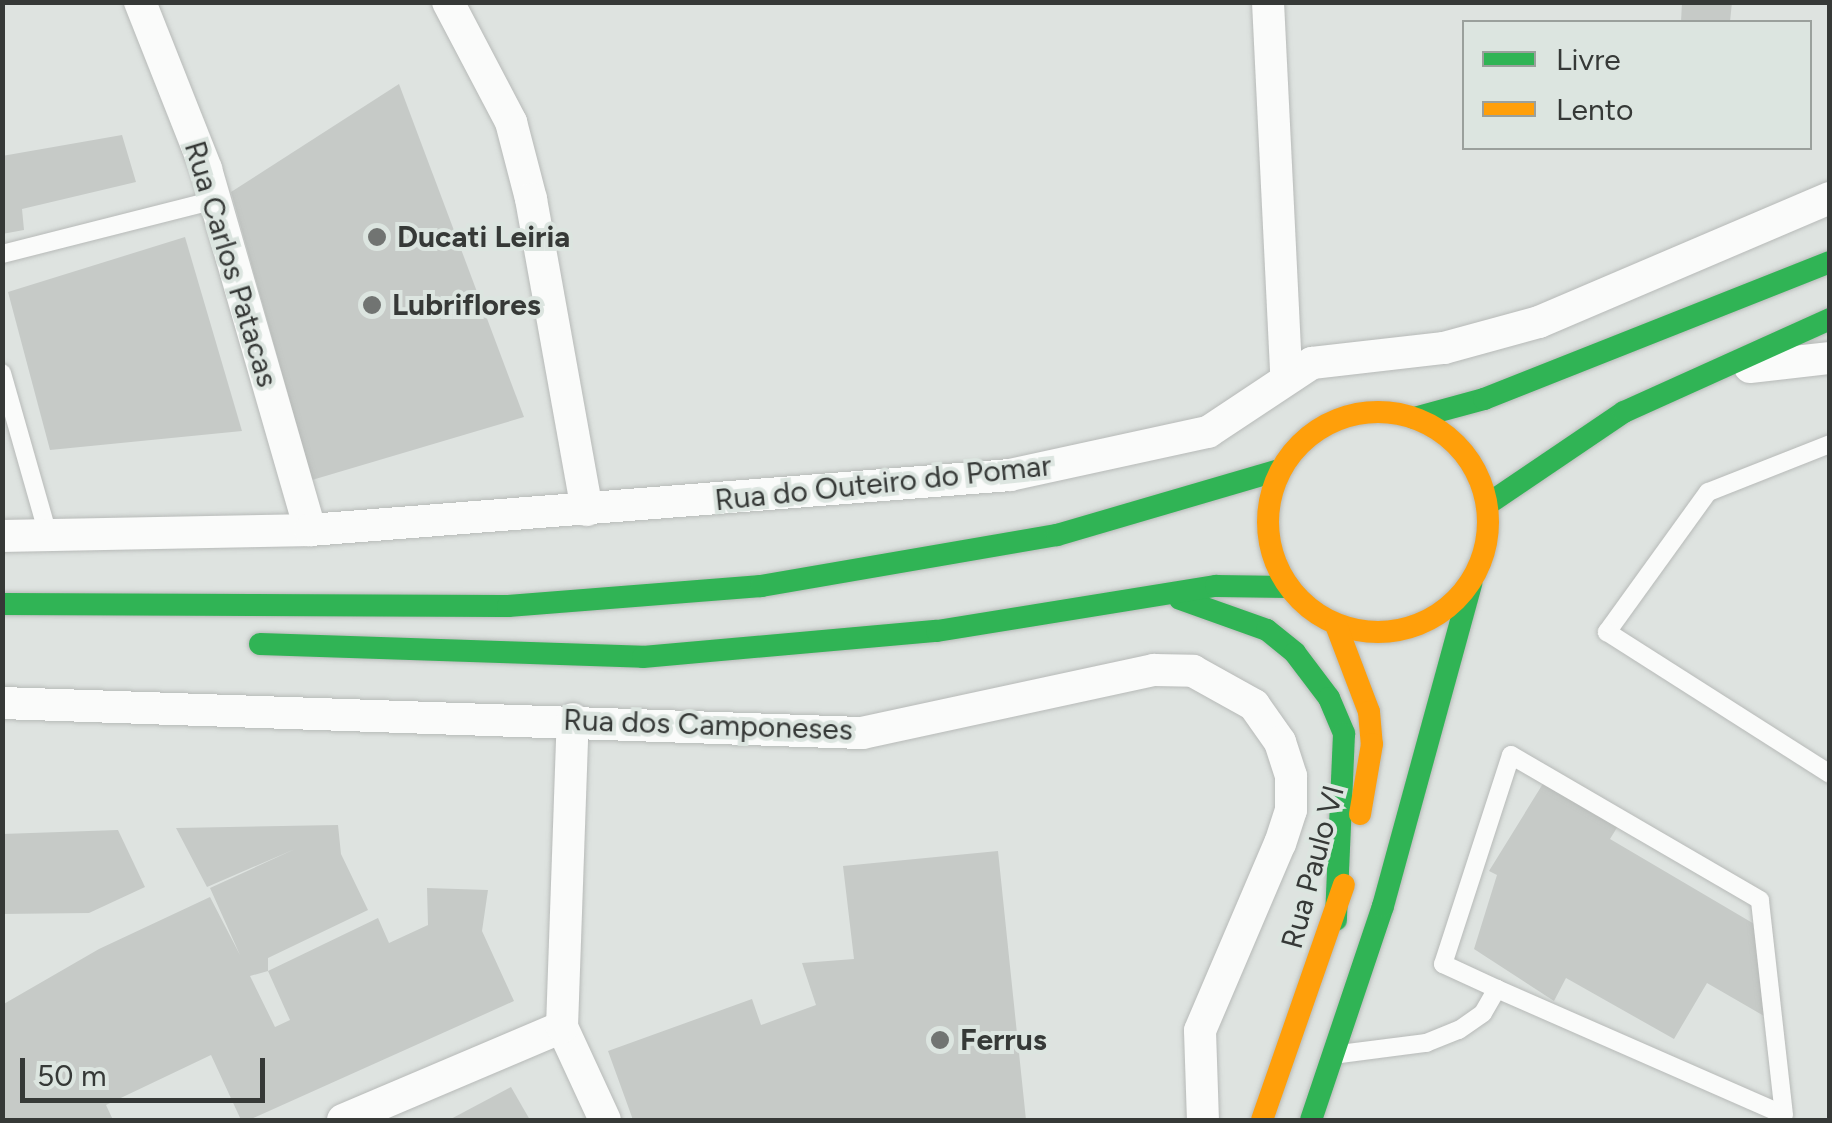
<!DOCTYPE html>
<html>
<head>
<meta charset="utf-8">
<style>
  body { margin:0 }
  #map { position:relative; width:1832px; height:1123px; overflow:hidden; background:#dee3e0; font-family:Figtree,sans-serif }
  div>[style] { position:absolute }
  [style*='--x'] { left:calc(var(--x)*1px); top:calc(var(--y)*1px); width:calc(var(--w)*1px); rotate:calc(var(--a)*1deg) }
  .building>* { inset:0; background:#c6cac7 }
  .roads { filter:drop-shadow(0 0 2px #b7bab8) drop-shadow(0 0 2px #b7bab8) }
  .lane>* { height:18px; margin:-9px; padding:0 9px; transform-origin:9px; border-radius:9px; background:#fafbfa }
  .street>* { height:32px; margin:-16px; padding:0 16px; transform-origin:16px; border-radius:16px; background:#fafbfa }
  .fast>* { height:22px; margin:-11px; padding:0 11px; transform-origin:11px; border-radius:11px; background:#30b455 }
  .slow>* { height:22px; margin:-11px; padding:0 11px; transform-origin:11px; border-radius:11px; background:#ff9f0a }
  .slow>.ring { margin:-11px; padding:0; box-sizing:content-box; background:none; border:22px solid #ff9f0a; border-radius:50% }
  .dots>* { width:28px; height:28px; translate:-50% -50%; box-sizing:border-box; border:5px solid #dce5e0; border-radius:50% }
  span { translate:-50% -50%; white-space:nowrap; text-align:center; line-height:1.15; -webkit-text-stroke:8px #dce5e0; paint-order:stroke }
  .poi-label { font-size:30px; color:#363937; font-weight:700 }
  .left { translate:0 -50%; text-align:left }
  .street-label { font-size:30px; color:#363937 }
  .frame { position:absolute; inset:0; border:5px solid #363937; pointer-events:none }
  .legend { position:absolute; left:1462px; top:20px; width:350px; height:130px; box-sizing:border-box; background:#dce5e0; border:2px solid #9aa09c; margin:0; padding:12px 18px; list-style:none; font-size:30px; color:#363937 }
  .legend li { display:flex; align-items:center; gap:20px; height:50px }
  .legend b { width:50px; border:2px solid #9aa09c }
  .scale { position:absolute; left:20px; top:1058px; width:245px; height:45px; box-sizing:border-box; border:5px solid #363937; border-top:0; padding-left:12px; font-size:30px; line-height:35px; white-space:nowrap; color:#363937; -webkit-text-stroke:8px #dce5e0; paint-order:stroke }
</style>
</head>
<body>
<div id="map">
  <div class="building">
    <div style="clip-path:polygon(1682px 2px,1732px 2px,1730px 22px,1681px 22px)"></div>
    <div style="clip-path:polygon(399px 84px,524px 417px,312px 480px,231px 192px)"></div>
    <div style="clip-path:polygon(122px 135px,136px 182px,22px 209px,24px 230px,2px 234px,2px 156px)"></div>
    <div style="clip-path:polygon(185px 237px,242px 431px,50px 450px,8px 292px)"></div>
    <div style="clip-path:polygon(1544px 782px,1618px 826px,1610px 839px,1756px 925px,1771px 1020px,1707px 983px,1674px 1039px,1566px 978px,1554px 1001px,1474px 949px,1497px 875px,1489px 871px)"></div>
    <div style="clip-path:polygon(338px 825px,341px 854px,368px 910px,268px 958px,268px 971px,250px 976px,275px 1027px,290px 1020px,268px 971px,378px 918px,389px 943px,428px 925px,427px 888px,488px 890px,482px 931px,514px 1001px,249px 1120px,241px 1120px,211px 1055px,106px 1105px,113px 1120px,2px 1120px,2px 1005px,99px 949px,210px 897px,240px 955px,210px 888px,295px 849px,207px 887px,176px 828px)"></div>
    <div style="clip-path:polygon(118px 830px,145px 887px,89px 913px,2px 914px,2px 834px)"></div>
    <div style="clip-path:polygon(998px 851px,1026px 1120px,633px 1120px,608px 1051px,752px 999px,761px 1025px,816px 1005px,802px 963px,854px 959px,843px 866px)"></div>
    <div style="clip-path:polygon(511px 1087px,530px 1120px,449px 1120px)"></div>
  </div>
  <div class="roads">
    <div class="lane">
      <div style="--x:2;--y:254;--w:220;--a:-14.2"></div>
      <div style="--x:2;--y:373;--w:168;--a:74.1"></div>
      <div style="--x:1830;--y:444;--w:131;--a:158.5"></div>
      <div style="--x:1708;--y:492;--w:173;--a:125.8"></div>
      <div style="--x:1607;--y:632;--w:264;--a:32.5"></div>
      <div style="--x:1340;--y:1054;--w:87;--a:-7.3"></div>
      <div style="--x:1426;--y:1043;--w:35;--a:-22"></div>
      <div style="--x:1459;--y:1030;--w:29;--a:-35"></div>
      <div style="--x:1483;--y:1013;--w:28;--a:-60"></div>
      <div style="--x:1497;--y:989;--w:313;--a:23.7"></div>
      <div style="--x:1784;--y:1115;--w:216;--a:-96.4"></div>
      <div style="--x:1760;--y:900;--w:288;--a:-149.8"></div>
      <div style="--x:1511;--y:755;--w:220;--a:108"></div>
      <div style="--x:1443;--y:964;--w:60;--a:24.8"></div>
    </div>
    <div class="street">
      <div style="--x:140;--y:2;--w:180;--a:68.4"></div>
      <div style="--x:206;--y:169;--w:376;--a:73.9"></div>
      <div style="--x:448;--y:2;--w:136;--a:62.3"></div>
      <div style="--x:511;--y:122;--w:80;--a:75.4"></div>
      <div style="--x:531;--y:199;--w:316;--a:79.8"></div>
      <div style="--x:1268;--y:2;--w:374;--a:87.2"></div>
      <div style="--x:1750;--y:367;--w:81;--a:-6.4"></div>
      <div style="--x:2;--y:536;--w:308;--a:-1.1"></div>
      <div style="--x:310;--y:530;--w:702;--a:-4.49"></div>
      <div style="--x:1010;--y:475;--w:203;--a:-12.3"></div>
      <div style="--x:1208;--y:432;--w:125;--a:-33.6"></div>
      <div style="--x:1312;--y:363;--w:133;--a:-6.5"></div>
      <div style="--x:1444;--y:348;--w:98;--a:-15.3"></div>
      <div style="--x:1539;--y:322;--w:316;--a:-23.1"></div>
      <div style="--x:2;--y:703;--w:861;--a:2"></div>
      <div style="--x:862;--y:733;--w:299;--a:-12.2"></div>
      <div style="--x:1154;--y:670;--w:39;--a:1"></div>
      <div style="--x:1193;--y:671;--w:70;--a:29.1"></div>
      <div style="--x:1254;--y:705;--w:45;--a:54.9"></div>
      <div style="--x:1280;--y:742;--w:36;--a:72"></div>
      <div style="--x:1291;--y:776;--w:34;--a:90"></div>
      <div style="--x:1291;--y:810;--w:35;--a:108"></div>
      <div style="--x:1280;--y:843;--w:204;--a:113.1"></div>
      <div style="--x:1200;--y:1031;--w:89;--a:88.1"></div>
      <div style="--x:562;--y:1027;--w:102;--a:65.2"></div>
      <div style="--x:343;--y:1120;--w:238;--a:-23"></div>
      <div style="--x:562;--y:1027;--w:308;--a:-88"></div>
    </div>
    <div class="fast">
      <div style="--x:1414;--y:418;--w:73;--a:-15.2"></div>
      <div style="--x:1484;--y:399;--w:372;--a:-21.6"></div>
      <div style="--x:1488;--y:504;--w:164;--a:-34.1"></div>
      <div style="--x:1624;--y:412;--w:226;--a:-24.3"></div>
      <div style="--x:1180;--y:599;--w:92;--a:19.6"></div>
      <div style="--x:1267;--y:630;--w:36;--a:39"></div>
      <div style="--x:1295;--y:653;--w:56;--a:52.9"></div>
      <div style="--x:1329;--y:698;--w:39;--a:67"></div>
      <div style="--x:1344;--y:734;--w:186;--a:92.5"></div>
      <div style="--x:2;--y:604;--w:506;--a:0.23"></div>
      <div style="--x:508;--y:606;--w:254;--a:-4.5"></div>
      <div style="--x:761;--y:586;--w:300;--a:-9.8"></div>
      <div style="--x:1057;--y:535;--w:232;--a:-16.3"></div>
      <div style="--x:260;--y:644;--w:383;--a:1.9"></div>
      <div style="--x:643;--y:657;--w:295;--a:-5.1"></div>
      <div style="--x:937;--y:631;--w:283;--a:-9.2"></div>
      <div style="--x:1216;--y:586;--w:72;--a:0.8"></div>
      <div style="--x:1311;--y:1120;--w:226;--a:-71.4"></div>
      <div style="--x:1383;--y:906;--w:334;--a:-74.7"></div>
    </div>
    <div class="slow">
      <div class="ring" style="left:1268px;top:412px;width:198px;height:198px"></div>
      <div style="--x:1336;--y:625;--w:93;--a:69.2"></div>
      <div style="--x:1369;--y:712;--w:32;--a:85"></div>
      <div style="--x:1372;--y:744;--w:71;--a:99.7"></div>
      <div style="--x:1262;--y:1120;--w:249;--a:-70.8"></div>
    </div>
  </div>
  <div class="dots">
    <div style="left:377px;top:237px;background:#717472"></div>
    <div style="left:372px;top:305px;background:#717472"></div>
    <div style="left:940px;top:1040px;background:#717472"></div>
  </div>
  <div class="poi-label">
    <span class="left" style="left:397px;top:237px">Ducati Leiria</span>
    <span class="left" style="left:392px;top:305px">Lubriflores</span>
    <span class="left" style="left:960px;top:1040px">Ferrus</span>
  </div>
  <div class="street-label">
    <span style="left:231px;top:264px;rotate:73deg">Rua Carlos Patacas</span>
    <span style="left:883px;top:483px;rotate:-6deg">Rua do Outeiro do Pomar</span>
    <span style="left:708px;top:725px;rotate:2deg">Rua dos Camponeses</span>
    <span style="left:1313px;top:867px;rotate:-75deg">Rua Paulo VI</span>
  </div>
  <div class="frame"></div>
  <ul class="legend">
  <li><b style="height:12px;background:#30b455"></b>Livre</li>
  <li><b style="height:12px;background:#ff9f0a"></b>Lento</li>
  </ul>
  <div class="scale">50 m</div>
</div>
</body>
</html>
